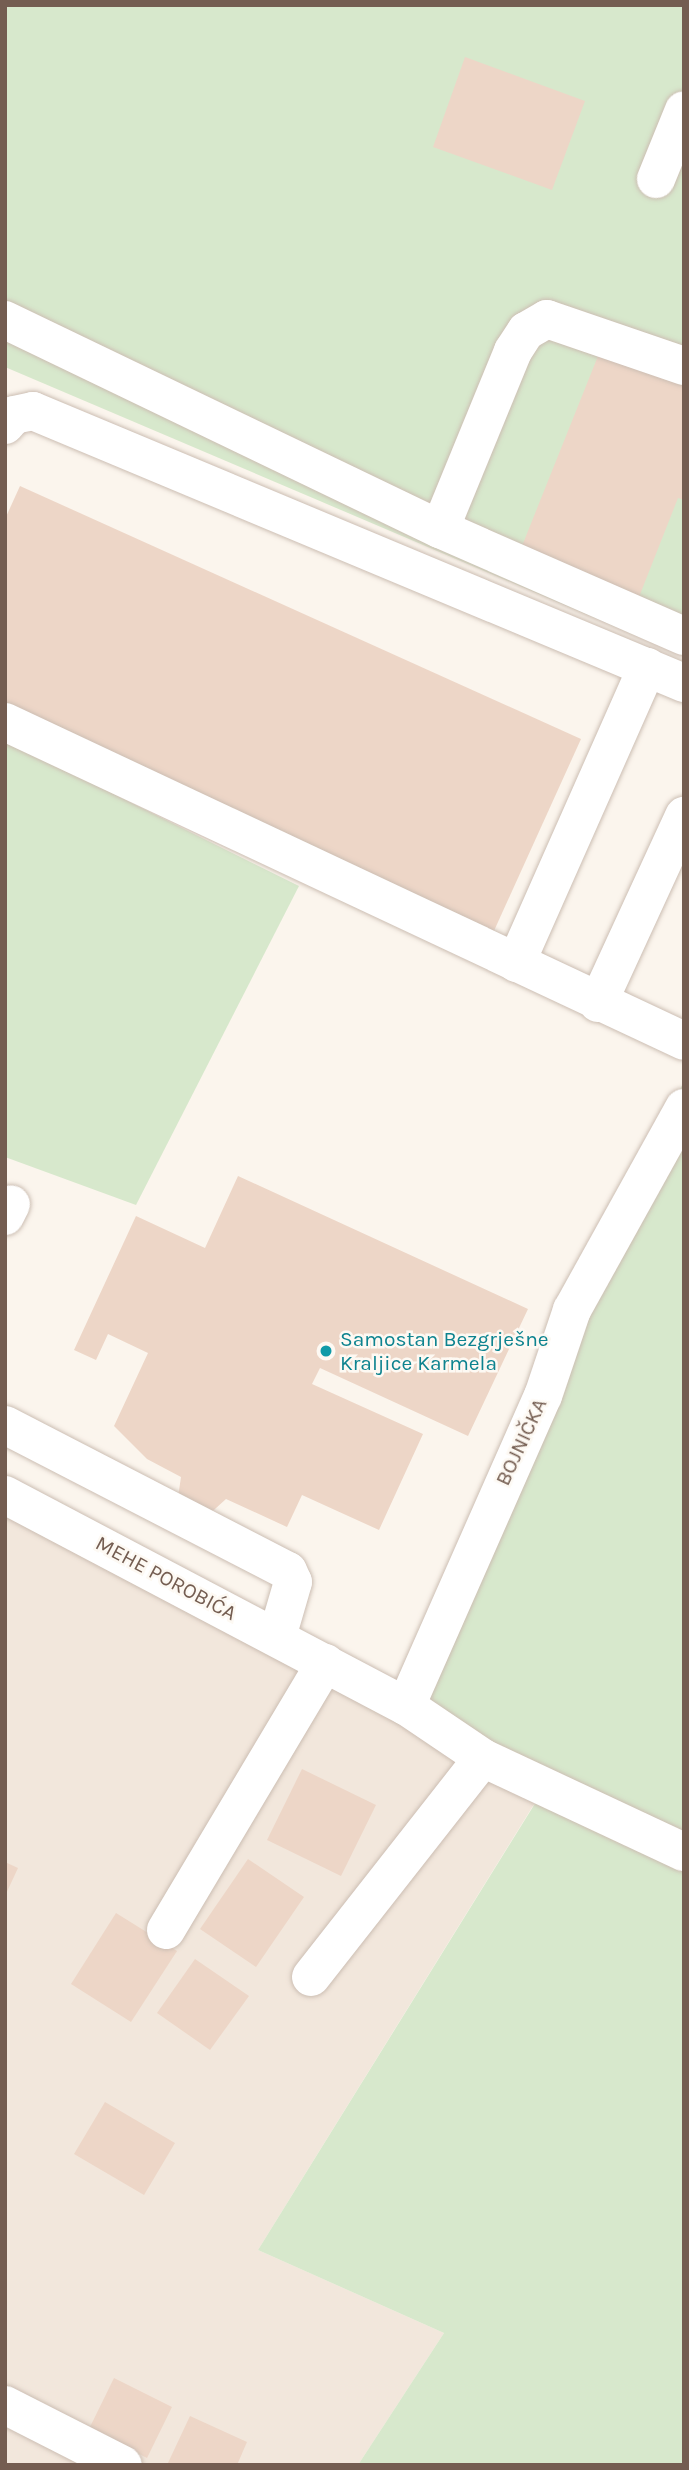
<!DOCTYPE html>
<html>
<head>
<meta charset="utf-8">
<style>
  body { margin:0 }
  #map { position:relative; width:689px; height:2470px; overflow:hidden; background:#fbf5ed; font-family:Karla,sans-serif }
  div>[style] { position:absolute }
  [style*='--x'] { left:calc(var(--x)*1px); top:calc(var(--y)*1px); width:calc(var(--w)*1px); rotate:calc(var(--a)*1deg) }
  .residential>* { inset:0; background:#f2e7dc }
  .green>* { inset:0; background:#d7e8cc }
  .building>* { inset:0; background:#edd6c7 }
  .roads { filter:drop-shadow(0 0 2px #ccbeb3) drop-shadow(0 0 2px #ccbeb3) }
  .minor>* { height:38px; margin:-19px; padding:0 19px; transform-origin:19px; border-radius:19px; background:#fff }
  .dots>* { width:19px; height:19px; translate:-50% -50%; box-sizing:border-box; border:4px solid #fdf9f3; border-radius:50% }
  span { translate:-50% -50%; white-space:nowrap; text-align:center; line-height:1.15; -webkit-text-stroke:5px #fdf9f3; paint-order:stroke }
  .culture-label { font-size:21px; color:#0d838f }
  .left { translate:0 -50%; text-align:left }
  .street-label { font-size:21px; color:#745d51 }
  .frame { position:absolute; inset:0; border:7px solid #745d51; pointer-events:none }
</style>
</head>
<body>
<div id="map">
  <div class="residential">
    <div style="clip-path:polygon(5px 1489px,544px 1788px,258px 2250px,444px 2333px,358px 2465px,5px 2465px)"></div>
  </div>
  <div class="green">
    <div style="clip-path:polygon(5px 5px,684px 5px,684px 656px,5px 367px)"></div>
    <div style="clip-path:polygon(5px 740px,299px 886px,136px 1205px,5px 1157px)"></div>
    <div style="clip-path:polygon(684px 1081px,684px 2465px,358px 2465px,444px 2333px,258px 2250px,544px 1789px,394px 1703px)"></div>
  </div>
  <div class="building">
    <div style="clip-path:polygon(465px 57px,585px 101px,552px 190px,433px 147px)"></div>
    <div style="clip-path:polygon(604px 341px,684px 372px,684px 500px,678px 498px,639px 597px,520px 551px)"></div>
    <div style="clip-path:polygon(20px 486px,581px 739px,493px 933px,5px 714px,5px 519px)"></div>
    <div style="clip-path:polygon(238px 1176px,528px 1309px,468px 1436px,320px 1368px,312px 1384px,423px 1434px,379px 1530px,302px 1495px,287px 1527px,226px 1499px,205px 1518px,177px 1504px,181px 1477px,147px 1459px,114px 1426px,148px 1353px,108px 1334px,96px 1360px,74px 1350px,136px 1216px,205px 1248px)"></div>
    <div style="clip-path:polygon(302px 1769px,376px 1805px,341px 1876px,267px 1840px)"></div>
    <div style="clip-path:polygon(248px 1859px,304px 1897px,256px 1967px,200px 1929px)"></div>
    <div style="clip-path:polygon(5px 1862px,18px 1868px,5px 1896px)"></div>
    <div style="clip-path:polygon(116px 1913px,177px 1951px,131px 2022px,71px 1984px)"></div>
    <div style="clip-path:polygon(195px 1959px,249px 1996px,210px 2050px,157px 2013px)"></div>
    <div style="clip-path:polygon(105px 2102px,175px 2143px,144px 2195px,74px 2154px)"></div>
    <div style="clip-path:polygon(114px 2378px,172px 2407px,147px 2458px,89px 2429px)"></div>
    <div style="clip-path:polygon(190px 2416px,247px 2442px,237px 2465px,167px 2465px)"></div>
  </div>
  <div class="roads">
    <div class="minor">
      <div style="--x:656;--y:179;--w:74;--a:-67.9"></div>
      <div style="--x:5;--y:320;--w:483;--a:25.7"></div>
      <div style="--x:684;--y:366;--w:145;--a:-161.1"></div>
      <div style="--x:547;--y:319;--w:24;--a:150"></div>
      <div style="--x:526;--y:331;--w:24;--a:123"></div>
      <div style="--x:513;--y:351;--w:192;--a:112.3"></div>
      <div style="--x:440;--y:529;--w:266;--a:23.7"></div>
      <div style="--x:5;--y:425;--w:13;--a:-48"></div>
      <div style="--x:14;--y:415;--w:19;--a:-12"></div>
      <div style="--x:33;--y:411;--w:706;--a:22.68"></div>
      <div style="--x:5;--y:722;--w:750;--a:25.16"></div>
      <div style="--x:516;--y:963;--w:324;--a:-66.1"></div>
      <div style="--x:598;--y:1003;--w:206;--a:-65.3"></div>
      <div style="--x:5;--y:1216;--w:13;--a:-63"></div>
      <div style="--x:5;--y:1425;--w:318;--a:27.3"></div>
      <div style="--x:288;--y:1571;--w:12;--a:66"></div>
      <div style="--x:293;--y:1582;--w:57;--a:106.2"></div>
      <div style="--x:5;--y:1495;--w:453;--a:27.8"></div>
      <div style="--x:406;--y:1706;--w:93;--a:34"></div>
      <div style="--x:483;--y:1758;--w:222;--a:25.1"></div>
      <div style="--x:406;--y:1706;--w:339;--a:-66.2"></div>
      <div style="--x:543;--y:1396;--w:91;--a:-71.4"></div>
      <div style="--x:572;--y:1310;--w:231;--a:-61"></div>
      <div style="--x:166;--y:1930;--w:311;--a:-59.2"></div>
      <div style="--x:311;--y:1977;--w:278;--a:-51.9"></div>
      <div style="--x:5;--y:2405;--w:132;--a:27"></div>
    </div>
  </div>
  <div class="dots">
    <div style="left:326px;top:1351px;background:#0f9aa8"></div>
  </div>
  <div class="culture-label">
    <span class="left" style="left:340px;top:1351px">Samostan Bezgrješne<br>Kraljice Karmela</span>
  </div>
  <div class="street-label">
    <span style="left:521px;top:1442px;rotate:-65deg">BOJNIČKA</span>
    <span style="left:166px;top:1578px;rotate:28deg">MEHE POROBIĆA</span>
  </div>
  <div class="frame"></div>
</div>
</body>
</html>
